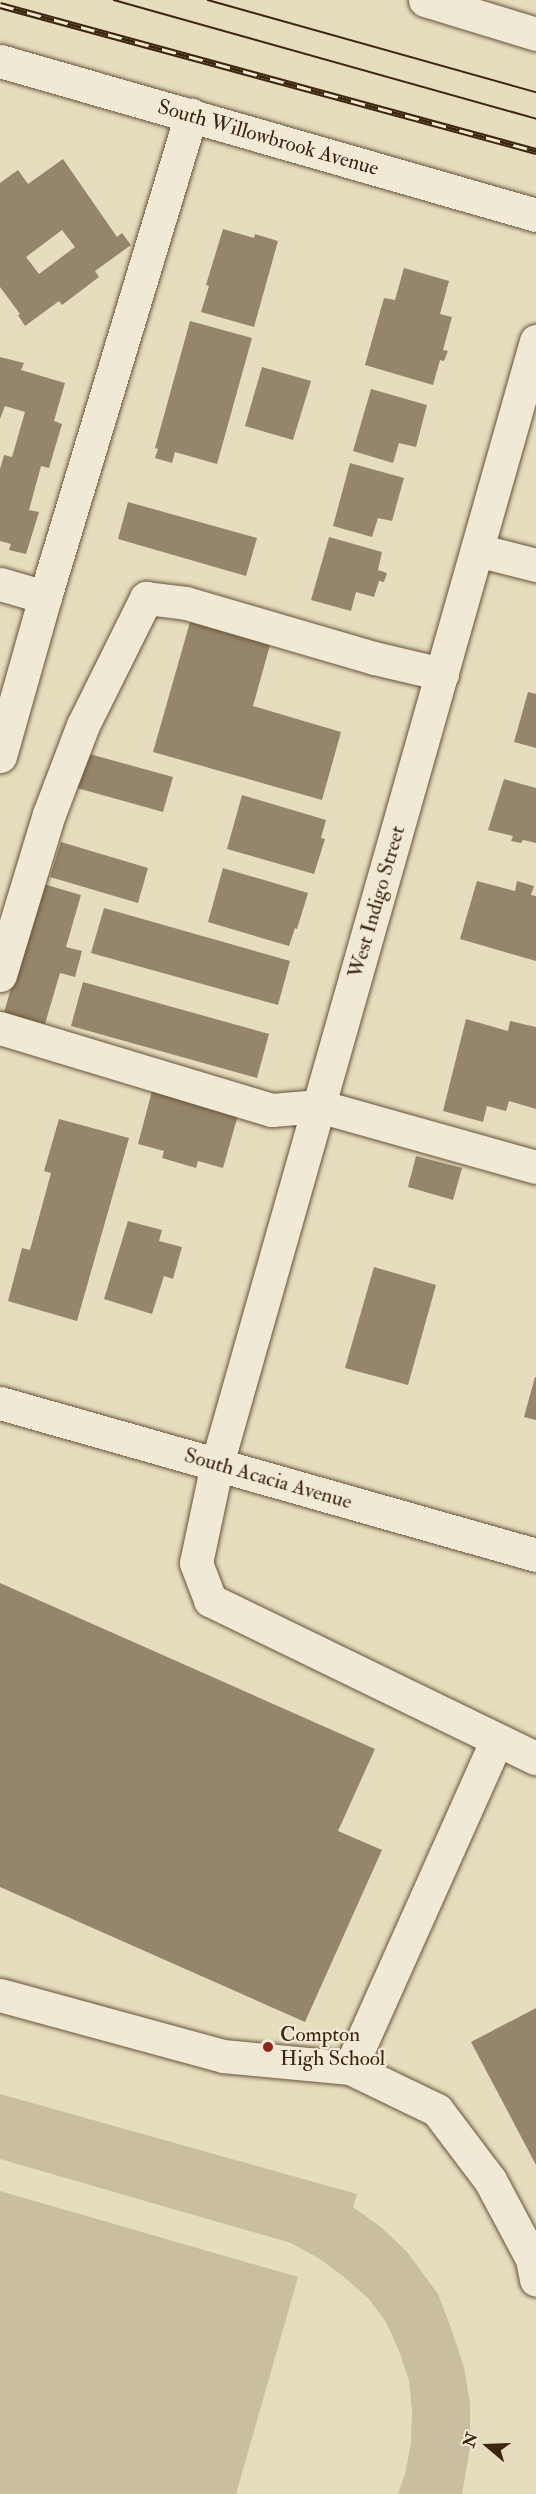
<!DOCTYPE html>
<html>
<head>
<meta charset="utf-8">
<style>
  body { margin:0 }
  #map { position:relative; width:536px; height:2494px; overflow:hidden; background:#e6ddbe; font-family:"IM FELL Double Pica",serif }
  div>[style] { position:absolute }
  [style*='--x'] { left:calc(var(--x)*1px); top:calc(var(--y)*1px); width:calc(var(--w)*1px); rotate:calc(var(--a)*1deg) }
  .green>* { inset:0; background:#c9bea0 }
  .building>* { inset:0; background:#95856a }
  .roads { filter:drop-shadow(0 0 2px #68533a) drop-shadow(0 0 2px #68533a) }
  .minor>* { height:33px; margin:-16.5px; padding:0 16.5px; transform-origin:16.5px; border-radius:16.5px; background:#efe9d5 }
  .tram>* { height:1.5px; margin:-0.75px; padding:0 0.75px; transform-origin:0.75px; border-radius:0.75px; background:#3e250e }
  .rail>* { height:7px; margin-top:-3.5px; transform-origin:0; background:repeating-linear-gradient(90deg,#efe9d5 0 14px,#3e250e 0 28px); box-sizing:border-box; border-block:2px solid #3e250e }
  .dots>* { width:16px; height:16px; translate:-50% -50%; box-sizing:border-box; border:3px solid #efe9d5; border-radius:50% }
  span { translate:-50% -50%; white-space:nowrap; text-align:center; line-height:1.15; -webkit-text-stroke:4.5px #efe9d5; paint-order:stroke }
  .street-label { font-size:21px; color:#3e250e }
  .poi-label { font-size:21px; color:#3e250e }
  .left { translate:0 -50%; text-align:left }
  .north { position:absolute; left:458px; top:2416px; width:60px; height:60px; -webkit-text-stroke:4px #efe9d5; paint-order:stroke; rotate:289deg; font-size:16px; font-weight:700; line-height:24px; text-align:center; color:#3e250e }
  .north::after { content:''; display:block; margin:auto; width:21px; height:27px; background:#3e250e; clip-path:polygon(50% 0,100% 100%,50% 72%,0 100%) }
</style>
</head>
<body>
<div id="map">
  <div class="green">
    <div style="clip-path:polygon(0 2094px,357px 2194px,353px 2207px,382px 2228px,407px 2252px,438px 2294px,451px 2328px,464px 2367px,470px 2403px,470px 2448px,462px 2494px,398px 2494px,405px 2474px,411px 2443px,412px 2411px,409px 2380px,399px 2351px,386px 2322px,368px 2298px,344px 2277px,320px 2259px,291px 2243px,0 2159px)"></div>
    <div style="clip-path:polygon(0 2191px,298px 2277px,236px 2494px,0 2494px)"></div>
  </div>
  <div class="building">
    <div style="clip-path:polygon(evenodd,63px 159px,117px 237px,122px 233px,131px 245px,95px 271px,99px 277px,62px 305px,59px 301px,25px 326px,18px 315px,20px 314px,0 287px,0 183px,18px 170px,28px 184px,63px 159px,62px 230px,75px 247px,39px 274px,26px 257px,62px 230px)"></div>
    <div style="clip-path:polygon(223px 229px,254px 238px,255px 234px,278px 241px,254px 327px,201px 312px,209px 286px,206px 285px)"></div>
    <div style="clip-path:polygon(404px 268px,449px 281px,440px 314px,452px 317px,443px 350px,448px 351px,444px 361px,440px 360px,433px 385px,365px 365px,384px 298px,395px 300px)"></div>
    <div style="clip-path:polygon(190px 321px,252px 338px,217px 464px,175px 452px,172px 463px,155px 458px,158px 449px,155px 448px)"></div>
    <div style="clip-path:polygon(0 357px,24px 363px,21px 370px,65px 383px,54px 421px,62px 424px,49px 468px,41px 466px,29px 510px,39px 512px,26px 554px,9px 550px,11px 544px,0 541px,0 469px,4px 455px,12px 457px,25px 412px,5px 406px,0 419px)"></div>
    <div style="clip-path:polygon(262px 367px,311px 381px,293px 440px,245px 426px)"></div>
    <div style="clip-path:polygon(371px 389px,427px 405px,416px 447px,399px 443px,393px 463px,353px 451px)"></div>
    <div style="clip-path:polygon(350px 463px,404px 478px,392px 521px,378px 518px,372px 537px,333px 526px)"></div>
    <div style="clip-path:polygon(128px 502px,257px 538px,246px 576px,118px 539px)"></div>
    <div style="clip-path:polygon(329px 537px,382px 552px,378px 570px,387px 573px,384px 582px,379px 581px,374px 597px,356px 592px,351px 611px,311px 600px)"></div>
    <div style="clip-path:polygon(190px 622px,270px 645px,253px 706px,341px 732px,322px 800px,153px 752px)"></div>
    <div style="clip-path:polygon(528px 692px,536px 694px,536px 748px,514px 742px)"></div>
    <div style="clip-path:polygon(86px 753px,173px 777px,163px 812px,77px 788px)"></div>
    <div style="clip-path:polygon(504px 779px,536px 788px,536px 843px,523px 840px,521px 843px,511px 841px,513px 836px,488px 830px)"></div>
    <div style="clip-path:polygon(242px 795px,326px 820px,321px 838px,325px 839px,314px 874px,227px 849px)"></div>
    <div style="clip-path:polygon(61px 842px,148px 868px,138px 903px,50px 877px)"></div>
    <div style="clip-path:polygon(223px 868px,308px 893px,297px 929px,295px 928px,289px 946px,208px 922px)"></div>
    <div style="clip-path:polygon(477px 881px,515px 891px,517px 881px,534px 886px,531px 895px,536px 896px,536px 961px,460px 939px)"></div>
    <div style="clip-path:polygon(40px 883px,81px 895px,66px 947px,82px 951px,75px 977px,60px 973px,45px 1024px,4px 1013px)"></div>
    <div style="clip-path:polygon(104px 908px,290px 961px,278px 1005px,91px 953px)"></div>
    <div style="clip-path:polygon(83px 982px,269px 1034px,257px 1078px,71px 1026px)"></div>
    <div style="clip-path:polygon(466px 1019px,508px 1031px,510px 1021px,536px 1027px,536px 1109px,509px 1101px,506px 1111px,487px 1106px,483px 1122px,443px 1111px)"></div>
    <div style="clip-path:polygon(152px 1091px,238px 1115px,223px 1168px,198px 1161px,196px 1168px,162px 1158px,164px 1151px,138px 1144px)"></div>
    <div style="clip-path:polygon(59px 1119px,129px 1138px,77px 1321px,8px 1301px,22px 1248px,30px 1250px,51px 1173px,44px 1171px)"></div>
    <div style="clip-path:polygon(416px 1156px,462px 1168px,453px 1200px,408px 1187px)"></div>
    <div style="clip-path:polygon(128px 1221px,162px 1230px,159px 1241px,182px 1247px,173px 1279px,164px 1276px,152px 1314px,104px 1299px)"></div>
    <div style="clip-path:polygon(374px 1267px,436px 1285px,408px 1385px,345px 1368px)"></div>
    <div style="clip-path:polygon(535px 1377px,536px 1377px,536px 1420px,524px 1417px)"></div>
    <div style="clip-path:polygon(0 1583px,375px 1749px,338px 1831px,382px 1850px,305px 2022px,0 1887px)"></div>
    <div style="clip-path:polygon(536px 2008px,536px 2165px,471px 2042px)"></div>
  </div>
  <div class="roads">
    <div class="minor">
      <div style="--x:425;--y:0;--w:116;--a:17"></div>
      <div style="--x:0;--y:61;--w:558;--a:16.03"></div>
      <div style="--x:536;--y:341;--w:1167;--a:105.86"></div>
      <div style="--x:217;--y:1464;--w:101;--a:102"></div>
      <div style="--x:196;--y:1563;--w:40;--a:69"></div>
      <div style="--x:210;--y:1600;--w:362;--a:25.9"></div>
      <div style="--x:477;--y:550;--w:61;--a:14.3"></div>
      <div style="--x:0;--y:584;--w:47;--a:16.1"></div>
      <div style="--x:45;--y:597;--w:504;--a:-73.15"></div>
      <div style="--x:0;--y:756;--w:165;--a:-74.2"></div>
      <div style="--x:0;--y:975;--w:168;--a:-73.1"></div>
      <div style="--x:49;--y:814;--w:95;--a:-69.1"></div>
      <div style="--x:83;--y:725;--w:142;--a:-63.6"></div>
      <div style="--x:146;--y:598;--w:40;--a:7.1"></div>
      <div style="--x:186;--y:603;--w:196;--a:16.3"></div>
      <div style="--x:374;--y:658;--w:70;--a:13.2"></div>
      <div style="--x:0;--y:1028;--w:284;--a:16.8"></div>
      <div style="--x:272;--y:1110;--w:47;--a:-4.9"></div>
      <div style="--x:319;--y:1106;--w:225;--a:15.7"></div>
      <div style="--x:0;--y:1403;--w:557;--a:15.83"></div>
      <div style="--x:0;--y:1995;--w:231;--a:15.3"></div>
      <div style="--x:223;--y:2056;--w:128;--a:5.4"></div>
      <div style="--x:350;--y:2068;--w:358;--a:-65.9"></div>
      <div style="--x:350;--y:2068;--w:97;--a:25.8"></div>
      <div style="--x:437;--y:2110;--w:88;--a:52.9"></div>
      <div style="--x:490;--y:2180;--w:89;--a:62"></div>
      <div style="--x:532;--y:2259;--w:21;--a:79"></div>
    </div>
  </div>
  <div class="tram">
    <div style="--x:114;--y:0;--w:438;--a:15.7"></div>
    <div style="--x:208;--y:0;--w:341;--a:15.7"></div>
  </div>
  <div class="rail">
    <div style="--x:0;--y:5;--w:556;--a:15.24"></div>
  </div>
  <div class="dots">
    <div style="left:268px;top:2047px;background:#8f2418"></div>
  </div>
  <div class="street-label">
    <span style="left:268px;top:138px;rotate:16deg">South Willowbrook Avenue</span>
    <span style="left:377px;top:902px;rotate:-74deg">West Indigo Street</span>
    <span style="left:268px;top:1479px;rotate:16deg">South Acacia Avenue</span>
  </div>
  <div class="poi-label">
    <span class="left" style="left:280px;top:2047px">Compton<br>High School</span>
  </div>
  <div class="north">N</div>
</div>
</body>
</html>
